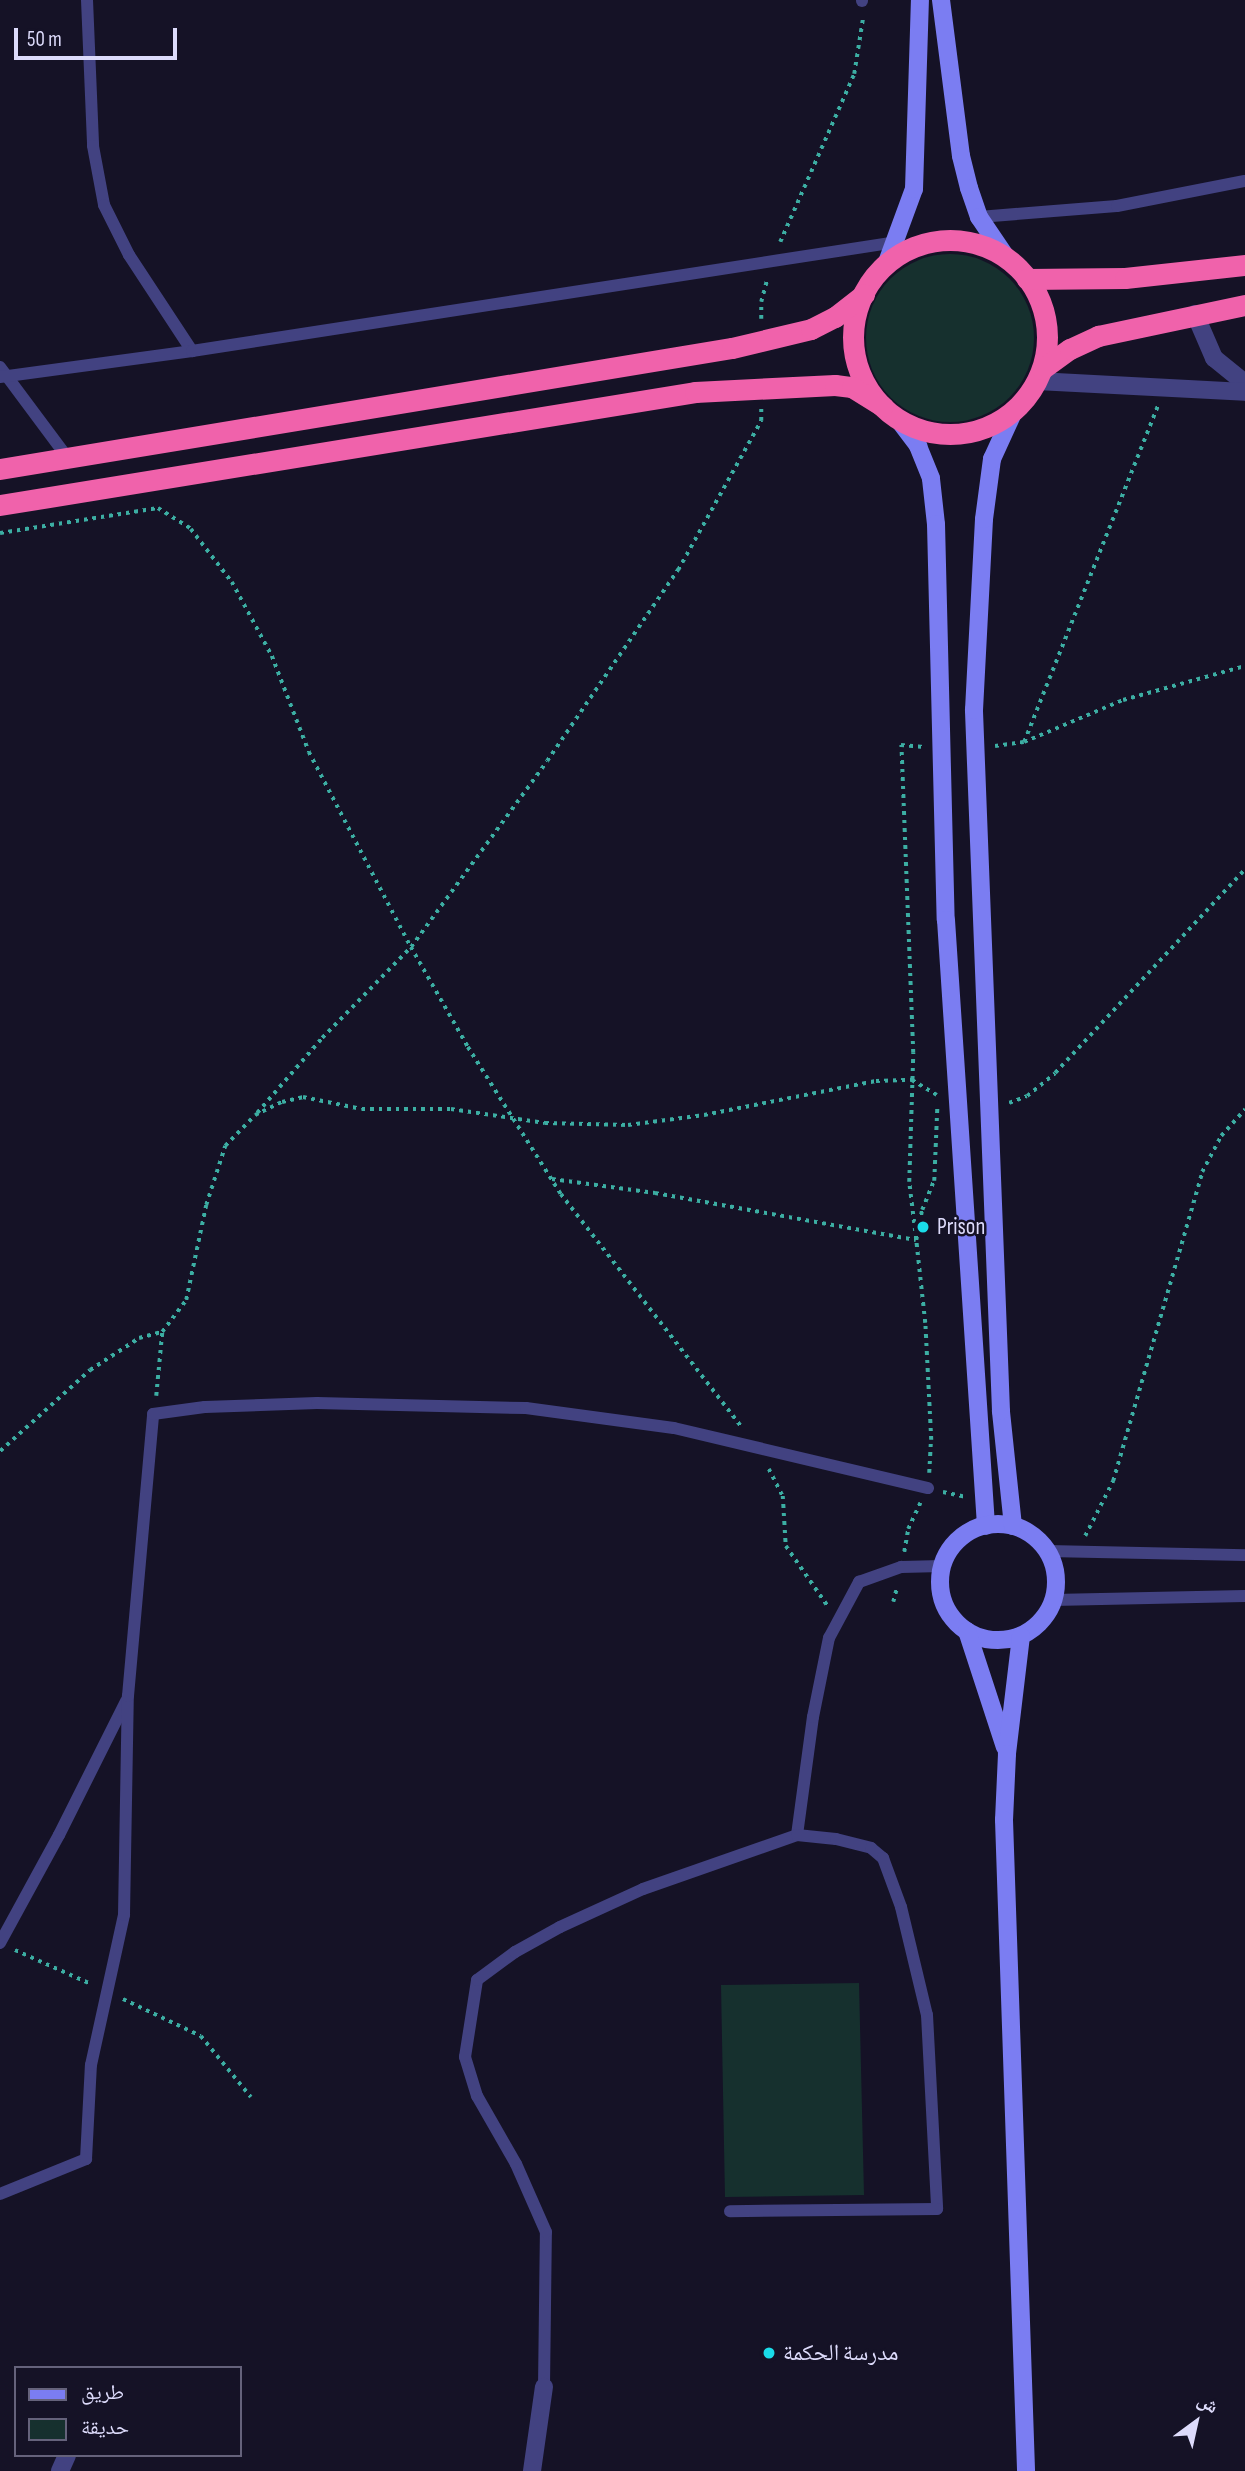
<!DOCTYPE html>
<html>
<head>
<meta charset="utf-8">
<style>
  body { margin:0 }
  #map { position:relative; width:1245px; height:2471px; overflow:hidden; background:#151226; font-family:"Sofia Sans Condensed","Noto Naskh Arabic",sans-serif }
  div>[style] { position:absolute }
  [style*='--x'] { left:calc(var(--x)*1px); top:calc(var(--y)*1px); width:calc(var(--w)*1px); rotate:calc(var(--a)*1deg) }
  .green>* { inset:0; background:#16302e }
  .round { border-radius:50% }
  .path>* { height:3.5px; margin-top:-1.75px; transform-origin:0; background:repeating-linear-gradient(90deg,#3caea3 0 3.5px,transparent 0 8.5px) }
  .lane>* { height:12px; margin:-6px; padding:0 6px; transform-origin:6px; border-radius:6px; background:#424281 }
  .street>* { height:18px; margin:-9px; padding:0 9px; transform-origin:9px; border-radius:9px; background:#424281 }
  .secondary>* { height:18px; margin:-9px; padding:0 9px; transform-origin:9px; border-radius:9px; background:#7b7df2 }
  .secondary>.ring { margin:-9px; padding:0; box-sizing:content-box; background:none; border:18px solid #7b7df2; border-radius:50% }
  .highway>* { height:21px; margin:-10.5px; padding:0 10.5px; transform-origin:10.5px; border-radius:10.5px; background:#f062ab }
  .highway>.ring { margin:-10.5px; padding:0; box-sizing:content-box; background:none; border:21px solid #f062ab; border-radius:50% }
  .dots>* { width:19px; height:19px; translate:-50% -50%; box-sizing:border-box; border:4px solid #151226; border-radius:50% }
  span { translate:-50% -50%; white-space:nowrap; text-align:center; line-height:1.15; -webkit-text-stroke:5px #151226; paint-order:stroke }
  .poi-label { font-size:23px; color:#dddbfb }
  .left { translate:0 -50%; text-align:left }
  .legend { position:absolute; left:14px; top:2366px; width:228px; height:91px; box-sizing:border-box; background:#151226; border:2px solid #65627b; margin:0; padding:9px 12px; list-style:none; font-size:21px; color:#dddbfb }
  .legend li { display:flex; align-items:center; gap:14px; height:35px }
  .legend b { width:35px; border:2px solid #65627b }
  .north { position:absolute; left:1161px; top:2387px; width:70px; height:70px; -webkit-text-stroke:5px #151226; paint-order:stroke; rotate:33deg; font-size:19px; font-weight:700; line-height:28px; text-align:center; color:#dddbfb }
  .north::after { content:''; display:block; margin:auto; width:24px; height:32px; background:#dddbfb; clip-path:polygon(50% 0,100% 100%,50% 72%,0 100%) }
  .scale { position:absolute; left:14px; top:28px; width:163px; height:32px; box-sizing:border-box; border:4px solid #dddbfb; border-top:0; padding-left:9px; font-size:21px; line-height:24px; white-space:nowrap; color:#dddbfb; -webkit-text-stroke:5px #151226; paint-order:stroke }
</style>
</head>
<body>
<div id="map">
  <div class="green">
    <div class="round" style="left:866px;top:254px;width:168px;height:168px"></div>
    <div style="clip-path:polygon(859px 1983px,864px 2195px,725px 2197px,721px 1985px)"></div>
  </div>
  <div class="path">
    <div style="--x:780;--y:242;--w:184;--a:-66.2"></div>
    <div style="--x:854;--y:74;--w:58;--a:-81"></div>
    <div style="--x:761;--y:319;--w:17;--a:-90"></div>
    <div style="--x:761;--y:302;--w:24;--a:-75"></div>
    <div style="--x:0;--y:533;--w:160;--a:-9"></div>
    <div style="--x:158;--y:508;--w:39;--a:32"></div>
    <div style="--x:191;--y:529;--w:67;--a:52.3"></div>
    <div style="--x:232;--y:582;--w:84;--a:61.6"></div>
    <div style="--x:272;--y:656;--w:103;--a:68.9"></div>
    <div style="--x:309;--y:752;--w:220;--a:62.4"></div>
    <div style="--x:411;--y:947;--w:230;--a:-53.8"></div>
    <div style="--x:547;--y:761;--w:232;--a:-55.6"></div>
    <div style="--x:678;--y:570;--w:171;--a:-60.9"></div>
    <div style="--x:761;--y:421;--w:13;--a:-90"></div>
    <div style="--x:1024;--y:742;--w:363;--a:-68.3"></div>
    <div style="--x:995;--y:746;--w:29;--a:-8"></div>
    <div style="--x:1024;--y:742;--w:108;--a:-23"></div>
    <div style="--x:1123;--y:700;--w:127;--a:-15.6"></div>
    <div style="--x:1009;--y:1103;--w:19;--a:-21"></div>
    <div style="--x:1027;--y:1096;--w:36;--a:-39"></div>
    <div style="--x:1055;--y:1073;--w:279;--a:-47"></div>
    <div style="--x:257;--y:1113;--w:99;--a:-49.1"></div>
    <div style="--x:322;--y:1038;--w:127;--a:-45.6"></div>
    <div style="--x:411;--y:947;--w:115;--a:60.3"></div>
    <div style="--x:468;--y:1047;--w:174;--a:57.7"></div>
    <div style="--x:561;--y:1194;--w:295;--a:52.2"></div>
    <div style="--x:552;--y:1179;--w:104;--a:7.7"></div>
    <div style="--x:655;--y:1193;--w:265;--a:10.2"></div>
    <div style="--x:916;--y:1240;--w:58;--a:-96.9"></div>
    <div style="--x:909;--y:1182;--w:129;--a:-88.2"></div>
    <div style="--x:913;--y:1053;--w:308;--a:-92.2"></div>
    <div style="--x:901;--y:745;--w:23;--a:5"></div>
    <div style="--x:156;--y:1396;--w:64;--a:-84.6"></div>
    <div style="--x:0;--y:1451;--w:121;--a:-42"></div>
    <div style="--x:90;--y:1370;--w:59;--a:-33.1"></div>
    <div style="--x:139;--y:1338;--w:24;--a:-15"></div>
    <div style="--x:162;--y:1332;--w:40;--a:-53"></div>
    <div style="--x:186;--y:1300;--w:97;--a:-78.1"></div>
    <div style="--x:206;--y:1205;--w:62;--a:-72.1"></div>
    <div style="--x:225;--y:1146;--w:43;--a:-45.9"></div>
    <div style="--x:255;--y:1115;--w:30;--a:-26"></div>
    <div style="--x:282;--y:1102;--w:22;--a:-13"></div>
    <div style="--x:303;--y:1097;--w:60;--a:11.5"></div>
    <div style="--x:362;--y:1109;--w:89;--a:0"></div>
    <div style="--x:451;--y:1109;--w:95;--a:8.5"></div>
    <div style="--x:545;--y:1123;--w:83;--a:1.4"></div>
    <div style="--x:628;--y:1125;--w:77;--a:-7.5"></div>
    <div style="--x:704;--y:1115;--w:175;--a:-11.2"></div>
    <div style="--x:876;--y:1081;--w:36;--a:-2"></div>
    <div style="--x:912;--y:1080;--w:29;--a:31"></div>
    <div style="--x:769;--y:1469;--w:30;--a:63"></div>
    <div style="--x:783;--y:1496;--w:50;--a:86.6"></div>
    <div style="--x:786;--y:1546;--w:72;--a:55.2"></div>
    <div style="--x:929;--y:1473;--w:33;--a:-87"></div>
    <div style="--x:931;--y:1440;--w:117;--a:-92.9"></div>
    <div style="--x:925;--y:1323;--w:83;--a:-96.2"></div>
    <div style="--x:916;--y:1240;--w:31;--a:-79"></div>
    <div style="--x:922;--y:1210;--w:31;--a:-68"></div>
    <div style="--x:934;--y:1181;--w:72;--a:-87.6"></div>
    <div style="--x:943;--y:1492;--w:25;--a:12"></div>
    <div style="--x:1085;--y:1536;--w:62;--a:-63"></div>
    <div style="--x:1113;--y:1481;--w:322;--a:-73.9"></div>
    <div style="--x:1202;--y:1172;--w:41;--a:-62.2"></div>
    <div style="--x:1221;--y:1136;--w:36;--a:-48"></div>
    <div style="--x:904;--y:1552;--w:23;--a:-80"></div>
    <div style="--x:908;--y:1529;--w:29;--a:-65"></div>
    <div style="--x:893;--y:1602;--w:16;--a:-75"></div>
    <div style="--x:15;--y:1950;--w:83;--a:24.1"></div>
    <div style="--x:123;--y:1999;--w:86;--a:25.4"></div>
    <div style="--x:201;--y:2036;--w:79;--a:50.7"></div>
  </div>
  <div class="lane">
    <div style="--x:87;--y:0;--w:146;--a:87.6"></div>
    <div style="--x:93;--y:146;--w:60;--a:79.4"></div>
    <div style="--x:104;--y:205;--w:56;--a:63.4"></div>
    <div style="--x:129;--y:255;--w:115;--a:56.7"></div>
    <div style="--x:862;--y:0;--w:1;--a:90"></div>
    <div style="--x:979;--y:217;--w:138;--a:-4.6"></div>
    <div style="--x:1117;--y:206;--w:130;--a:-11.1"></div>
    <div style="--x:0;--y:367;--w:112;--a:53.3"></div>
    <div style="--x:0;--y:377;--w:194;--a:-7.7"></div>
    <div style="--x:192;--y:351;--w:712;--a:-8.8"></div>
    <div style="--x:1048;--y:1551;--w:197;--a:1.2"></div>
    <div style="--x:1053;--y:1600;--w:192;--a:-1.2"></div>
    <div style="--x:797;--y:1835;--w:119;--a:-82.3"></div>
    <div style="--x:813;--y:1717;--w:81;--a:-78.6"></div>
    <div style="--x:829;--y:1638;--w:64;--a:-61.8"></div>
    <div style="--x:859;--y:1582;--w:45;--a:-19.7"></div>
    <div style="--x:901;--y:1567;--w:41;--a:-1.4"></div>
    <div style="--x:0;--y:1943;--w:123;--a:-61.4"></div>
    <div style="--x:59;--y:1835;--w:150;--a:-63.4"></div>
    <div style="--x:0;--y:2194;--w:93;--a:-22.1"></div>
    <div style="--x:86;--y:2159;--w:94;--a:-87"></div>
    <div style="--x:91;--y:2065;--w:154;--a:-77.6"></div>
    <div style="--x:124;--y:1915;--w:219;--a:-89"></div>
    <div style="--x:128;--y:1696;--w:283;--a:-84.9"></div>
    <div style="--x:153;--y:1414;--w:52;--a:-7.7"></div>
    <div style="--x:205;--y:1407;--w:112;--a:-2"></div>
    <div style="--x:317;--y:1403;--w:209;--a:1.4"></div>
    <div style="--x:526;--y:1408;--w:149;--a:7.7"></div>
    <div style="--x:674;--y:1428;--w:261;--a:13.3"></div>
    <div style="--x:544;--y:2387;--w:155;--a:-89.3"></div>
    <div style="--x:546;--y:2232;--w:74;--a:-113.8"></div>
    <div style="--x:516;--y:2164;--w:78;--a:-119.8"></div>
    <div style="--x:477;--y:2096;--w:41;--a:-107.1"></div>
    <div style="--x:465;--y:2057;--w:78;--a:-81.1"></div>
    <div style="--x:477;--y:1980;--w:47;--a:-36.4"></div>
    <div style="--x:515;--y:1952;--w:51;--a:-29.1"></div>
    <div style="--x:560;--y:1927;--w:91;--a:-24.6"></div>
    <div style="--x:643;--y:1889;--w:163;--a:-19.3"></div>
    <div style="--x:797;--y:1835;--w:39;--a:6"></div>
    <div style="--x:836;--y:1839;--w:36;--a:14"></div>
    <div style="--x:871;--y:1848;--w:16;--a:40"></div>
    <div style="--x:883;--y:1858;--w:52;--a:69.8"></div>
    <div style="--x:901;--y:1907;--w:111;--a:76.5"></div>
    <div style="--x:927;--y:2015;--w:194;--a:87"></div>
    <div style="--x:937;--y:2209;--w:207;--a:179.4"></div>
  </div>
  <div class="street">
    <div style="--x:1195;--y:314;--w:48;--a:66.6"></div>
    <div style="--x:1214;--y:358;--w:40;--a:39"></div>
    <div style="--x:1037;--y:381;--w:208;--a:3"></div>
    <div style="--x:60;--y:2471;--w:17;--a:-66"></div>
    <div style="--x:532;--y:2471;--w:85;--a:-81.9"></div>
  </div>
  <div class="secondary">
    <div style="--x:941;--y:0;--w:157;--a:82.7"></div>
    <div style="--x:961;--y:156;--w:33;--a:76"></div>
    <div style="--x:969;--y:188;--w:31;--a:71"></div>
    <div style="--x:979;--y:217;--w:52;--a:56"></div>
    <div style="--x:886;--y:265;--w:81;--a:-69.8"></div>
    <div style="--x:914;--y:189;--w:189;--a:-88.2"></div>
    <div style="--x:898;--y:419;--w:34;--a:53"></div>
    <div style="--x:918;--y:446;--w:35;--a:68"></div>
    <div style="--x:931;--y:479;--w:45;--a:83.7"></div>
    <div style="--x:936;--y:524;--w:396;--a:88.6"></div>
    <div style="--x:946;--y:920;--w:607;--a:86.22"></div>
    <div class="ring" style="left:940px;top:1524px;width:98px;height:98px"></div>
    <div style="--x:1013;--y:1526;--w:116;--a:-96"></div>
    <div style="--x:1001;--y:1411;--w:702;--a:-92.21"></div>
    <div style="--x:974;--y:710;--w:191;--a:-87"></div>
    <div style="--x:984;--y:519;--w:61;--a:-82.4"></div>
    <div style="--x:992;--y:459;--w:53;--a:-65.4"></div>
    <div style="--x:967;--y:1631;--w:122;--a:71.9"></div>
    <div style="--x:1021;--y:1636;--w:119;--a:96.8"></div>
    <div style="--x:1007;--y:1754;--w:66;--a:92.6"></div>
    <div style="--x:1004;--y:1820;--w:651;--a:88.06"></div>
  </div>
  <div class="highway">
    <div class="ring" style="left:853px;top:240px;width:173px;height:173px"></div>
    <div style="--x:1027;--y:279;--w:98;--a:-0.6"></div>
    <div style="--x:1125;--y:278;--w:121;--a:-6.2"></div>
    <div style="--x:1042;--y:369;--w:34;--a:-36"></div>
    <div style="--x:1070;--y:349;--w:31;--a:-25"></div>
    <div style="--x:1098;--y:336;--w:150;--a:-11.9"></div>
    <div style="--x:0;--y:469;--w:742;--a:-9.39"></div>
    <div style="--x:732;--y:348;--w:81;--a:-13.5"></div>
    <div style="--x:811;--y:329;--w:27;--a:-27"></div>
    <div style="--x:835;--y:317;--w:37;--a:-38"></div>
    <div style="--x:0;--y:505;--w:704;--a:-9.23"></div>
    <div style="--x:695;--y:392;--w:140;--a:-2.9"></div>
    <div style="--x:835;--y:385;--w:17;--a:7"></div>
    <div style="--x:852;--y:387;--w:36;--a:32"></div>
  </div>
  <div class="dots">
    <div style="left:923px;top:1227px;background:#1adce9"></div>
    <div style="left:769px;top:2353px;background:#1adce9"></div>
  </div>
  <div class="poi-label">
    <span class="left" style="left:937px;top:1227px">Prison</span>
    <span class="left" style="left:783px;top:2353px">مدرسة الحكمة</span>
  </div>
  <ul class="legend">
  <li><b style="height:9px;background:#7b7df2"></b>طريق</li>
  <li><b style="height:19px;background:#16302e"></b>حديقة</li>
  </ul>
  <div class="north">ش</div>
  <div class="scale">50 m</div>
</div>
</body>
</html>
